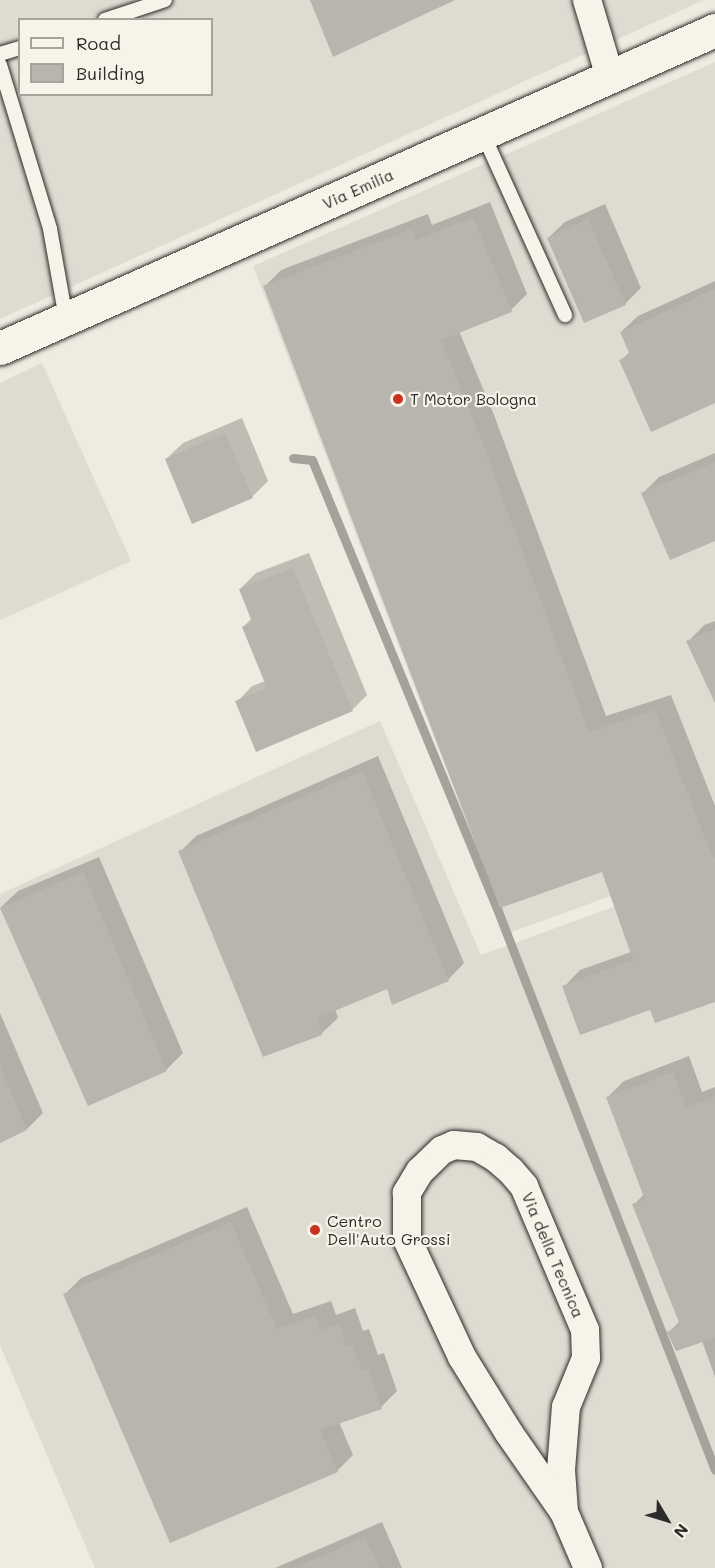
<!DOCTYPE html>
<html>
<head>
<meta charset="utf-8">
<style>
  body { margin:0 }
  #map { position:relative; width:715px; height:1568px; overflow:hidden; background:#efebe0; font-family:Mali,sans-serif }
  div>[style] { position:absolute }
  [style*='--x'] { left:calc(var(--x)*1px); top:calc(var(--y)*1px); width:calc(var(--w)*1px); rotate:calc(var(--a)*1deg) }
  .built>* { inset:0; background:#dedbd1 }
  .shadow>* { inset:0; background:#0003 }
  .stream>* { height:9px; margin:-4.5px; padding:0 4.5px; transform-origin:4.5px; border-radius:4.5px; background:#a4a29a }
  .building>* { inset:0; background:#b8b5ae }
  .roads { filter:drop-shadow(0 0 2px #2b2b2b) drop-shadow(0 0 2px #2b2b2b) }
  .service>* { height:14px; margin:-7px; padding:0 7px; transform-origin:7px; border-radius:7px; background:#f7f3e8 }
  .minor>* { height:28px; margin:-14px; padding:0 14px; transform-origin:14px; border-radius:14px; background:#f7f3e8 }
  .primary>* { height:33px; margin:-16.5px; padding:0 16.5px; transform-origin:16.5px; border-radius:16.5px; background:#f7f3e8 }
  .dots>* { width:16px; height:16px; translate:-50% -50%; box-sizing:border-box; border:3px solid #f7f3e8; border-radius:50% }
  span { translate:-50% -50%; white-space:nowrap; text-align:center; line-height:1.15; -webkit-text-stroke:4.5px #f7f3e8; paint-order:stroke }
  .street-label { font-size:16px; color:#2b2b2b }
  .poi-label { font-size:16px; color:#2b2b2b }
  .left { translate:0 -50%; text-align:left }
  .legend { position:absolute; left:18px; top:18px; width:195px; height:78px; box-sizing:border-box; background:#f7f3e8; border:2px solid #a5a39c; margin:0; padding:8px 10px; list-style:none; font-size:18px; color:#2b2b2b }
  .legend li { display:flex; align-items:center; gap:12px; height:30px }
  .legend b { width:30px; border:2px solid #a5a39c }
  .north { position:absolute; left:637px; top:1490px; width:60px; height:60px; -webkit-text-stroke:4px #f7f3e8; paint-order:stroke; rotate:128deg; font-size:16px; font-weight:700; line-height:24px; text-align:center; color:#2b2b2b }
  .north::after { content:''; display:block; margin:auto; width:21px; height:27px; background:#2b2b2b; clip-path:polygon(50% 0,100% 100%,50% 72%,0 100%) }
</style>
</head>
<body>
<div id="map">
  <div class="built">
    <div style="clip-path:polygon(evenodd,0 0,704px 0,0 319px,0 0,20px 20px,212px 20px,212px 94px,20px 94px,20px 20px)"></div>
    <div style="clip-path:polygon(715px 62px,715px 858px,509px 933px,253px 266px)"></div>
    <div style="clip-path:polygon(42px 363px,131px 561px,0 620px,0 383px)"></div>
    <div style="clip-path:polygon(380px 721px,481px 955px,715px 870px,715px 1568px,95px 1568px,0 1345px,0 894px)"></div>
  </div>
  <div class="shadow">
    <div style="clip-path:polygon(490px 202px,527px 294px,511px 310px,459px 331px,494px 415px,606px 716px,671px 695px,715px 806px,715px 1000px,650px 1008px,564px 987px,580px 970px,631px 952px,603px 871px,265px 286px,281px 270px,428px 214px,432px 225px)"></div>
    <div style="clip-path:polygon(605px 204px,641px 288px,625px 304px,548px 238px,565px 222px)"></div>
    <div style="clip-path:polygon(715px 281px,715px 402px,621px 360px,630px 352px,621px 332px,638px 316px)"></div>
    <div style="clip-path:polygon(242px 418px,268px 481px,252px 497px,166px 459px,183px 443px)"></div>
    <div style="clip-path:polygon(715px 453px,715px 539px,643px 493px,659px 477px)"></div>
    <div style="clip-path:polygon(309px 553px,367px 695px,352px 710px,237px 702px,252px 686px,266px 681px,243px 627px,252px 618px,240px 589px,256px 573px)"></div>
    <div style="clip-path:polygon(715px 621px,715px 700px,688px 642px,704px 625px)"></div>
    <div style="clip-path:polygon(378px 756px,464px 963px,448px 980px,388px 987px,335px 1009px,338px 1018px,321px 1034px,180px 852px,196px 836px)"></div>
    <div style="clip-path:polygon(99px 857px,183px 1053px,166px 1070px,88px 1104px,1px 907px,18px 891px)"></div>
    <div style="clip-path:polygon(0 1013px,43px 1113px,27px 1129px,0 1142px)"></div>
    <div style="clip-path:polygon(689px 1056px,702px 1092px,715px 1087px,715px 1377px,702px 1341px,669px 1332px,680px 1321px,634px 1205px,644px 1194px,608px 1097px,624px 1081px)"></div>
    <div style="clip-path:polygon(247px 1207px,293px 1314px,331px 1301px,336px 1315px,355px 1308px,363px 1331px,369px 1329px,378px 1355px,384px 1353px,397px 1391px,381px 1407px,339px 1422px,353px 1455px,337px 1471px,65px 1294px,81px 1278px)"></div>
    <div style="clip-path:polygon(382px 1522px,402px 1568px,275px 1568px)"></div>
  </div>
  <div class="stream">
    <div style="--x:293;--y:458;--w:19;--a:6"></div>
    <div style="--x:312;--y:460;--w:482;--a:67.6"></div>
    <div style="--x:496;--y:906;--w:605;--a:68.78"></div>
  </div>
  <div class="building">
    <div style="clip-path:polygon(310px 0,455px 0,333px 57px)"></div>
    <div style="clip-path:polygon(473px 217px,512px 312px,441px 340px,478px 431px,589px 732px,655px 710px,715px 863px,715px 1002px,655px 1023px,650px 1010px,580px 1035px,562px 986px,633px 960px,602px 872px,500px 908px,263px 286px,412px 229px,416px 240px)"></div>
    <div style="clip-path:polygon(588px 219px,626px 305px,584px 323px,547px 238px)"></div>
    <div style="clip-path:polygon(715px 289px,715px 403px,651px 432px,619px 360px,630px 355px,620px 332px)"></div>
    <div style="clip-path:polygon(225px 433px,253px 498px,192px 524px,165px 459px)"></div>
    <div style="clip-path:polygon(715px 462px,715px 541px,670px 560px,641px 493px)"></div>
    <div style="clip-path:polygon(293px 568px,353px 711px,256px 752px,235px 701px,267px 688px,242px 627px,252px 622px,239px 589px)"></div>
    <div style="clip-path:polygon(715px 629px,715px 703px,686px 641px)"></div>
    <div style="clip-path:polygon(362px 771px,449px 981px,392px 1005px,387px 989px,318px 1018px,322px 1035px,263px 1057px,178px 851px)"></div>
    <div style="clip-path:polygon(83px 872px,167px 1071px,88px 1106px,0 908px)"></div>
    <div style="clip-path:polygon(0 1066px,27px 1130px,0 1143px)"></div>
    <div style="clip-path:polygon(673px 1072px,686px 1107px,715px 1096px,715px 1338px,676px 1351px,667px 1332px,680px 1325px,632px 1204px,645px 1200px,606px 1097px)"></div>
    <div style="clip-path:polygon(231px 1222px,277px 1329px,315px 1316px,320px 1330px,339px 1324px,347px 1347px,353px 1345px,362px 1371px,368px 1368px,382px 1409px,320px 1430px,338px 1472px,170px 1543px,63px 1294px)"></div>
    <div style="clip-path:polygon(365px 1537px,379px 1568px,294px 1568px)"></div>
  </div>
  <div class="roads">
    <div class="service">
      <div style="--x:105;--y:20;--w:63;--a:-18.4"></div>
      <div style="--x:0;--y:54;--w:21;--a:-17"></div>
      <div style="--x:0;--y:65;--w:171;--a:73"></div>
      <div style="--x:50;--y:229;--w:91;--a:79.9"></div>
      <div style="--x:483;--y:134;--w:199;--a:65.6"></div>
    </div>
    <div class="minor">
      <div style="--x:587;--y:0;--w:80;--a:73.4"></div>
      <div style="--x:564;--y:1512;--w:42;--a:-94.1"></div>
      <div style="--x:561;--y:1470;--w:63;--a:-85.5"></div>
      <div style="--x:566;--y:1407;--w:53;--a:-67.8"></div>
      <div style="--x:586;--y:1358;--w:28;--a:-92"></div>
      <div style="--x:585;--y:1330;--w:156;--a:-113"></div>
      <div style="--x:524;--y:1186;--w:20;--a:-131"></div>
      <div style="--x:511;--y:1171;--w:20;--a:-139"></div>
      <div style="--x:496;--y:1158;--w:22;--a:-150"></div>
      <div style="--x:477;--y:1147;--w:23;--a:-175"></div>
      <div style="--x:454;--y:1145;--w:13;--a:157"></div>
      <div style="--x:442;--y:1150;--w:30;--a:136"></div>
      <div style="--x:420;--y:1171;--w:26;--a:121"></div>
      <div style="--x:407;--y:1193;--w:46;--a:90"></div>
      <div style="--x:407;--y:1239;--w:130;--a:65"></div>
      <div style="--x:462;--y:1357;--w:89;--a:58.3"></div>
      <div style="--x:509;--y:1433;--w:96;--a:55.2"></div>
      <div style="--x:564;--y:1512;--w:61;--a:66.8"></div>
    </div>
    <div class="primary">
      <div style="--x:0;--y:348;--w:783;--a:-23.98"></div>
    </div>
  </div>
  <div class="dots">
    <div style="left:398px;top:399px;background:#c8321e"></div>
    <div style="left:315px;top:1230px;background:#c8321e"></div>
  </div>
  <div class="street-label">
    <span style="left:358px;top:189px;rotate:-24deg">Via Emilia</span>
    <span style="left:553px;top:1255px;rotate:67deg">Via della Tecnica</span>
  </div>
  <div class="poi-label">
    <span class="left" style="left:410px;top:399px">T Motor Bologna</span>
    <span class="left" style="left:327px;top:1230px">Centro<br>Dell'Auto Grossi</span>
  </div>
  <ul class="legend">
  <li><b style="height:8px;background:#f7f3e8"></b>Road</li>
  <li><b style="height:16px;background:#b8b5ae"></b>Building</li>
  </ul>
  <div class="north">N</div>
</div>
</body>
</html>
